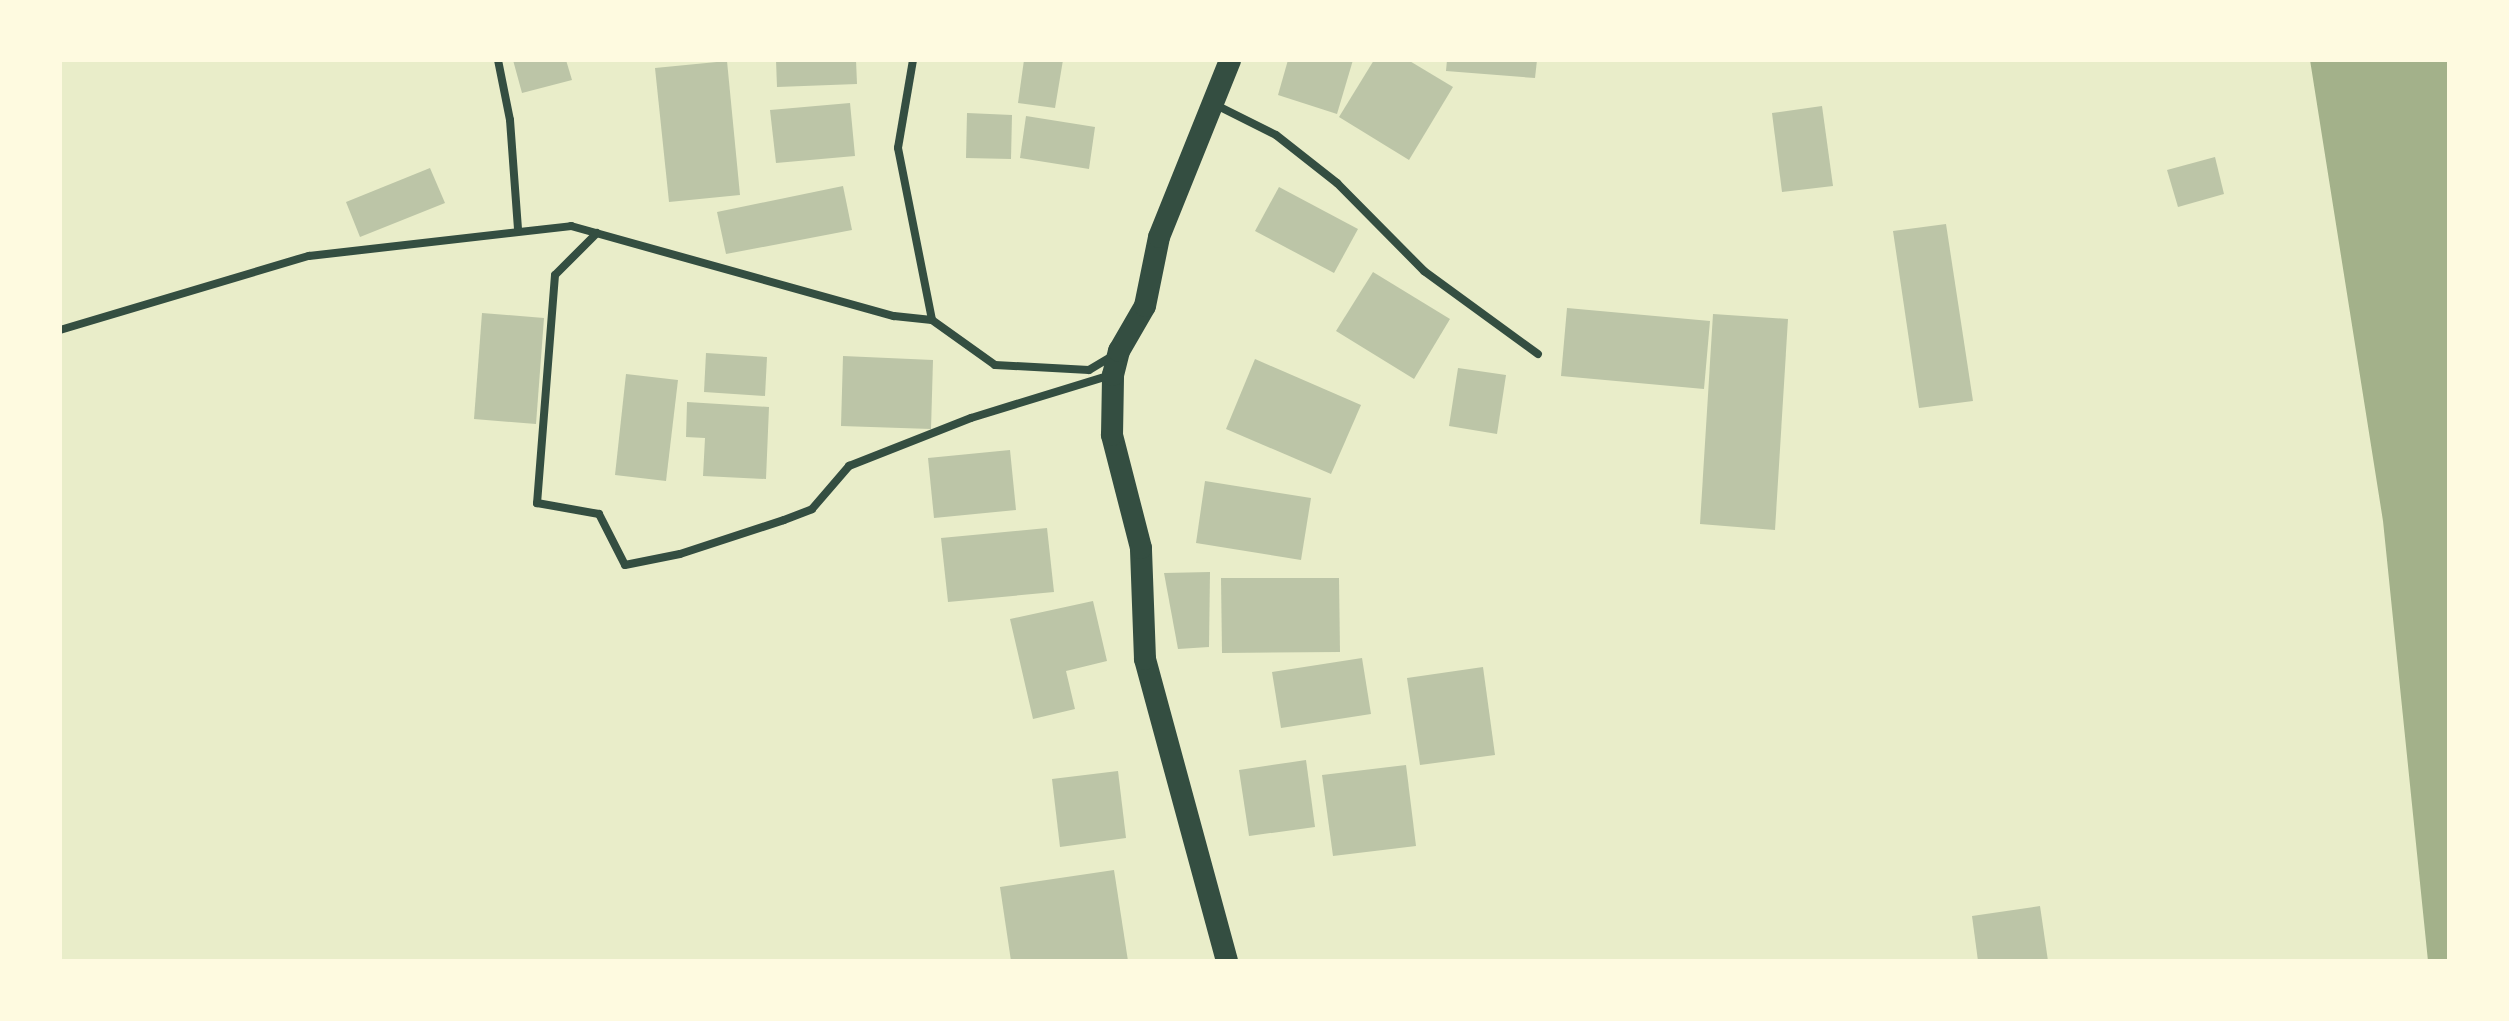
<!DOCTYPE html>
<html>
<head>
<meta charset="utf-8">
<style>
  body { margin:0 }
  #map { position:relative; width:2509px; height:1021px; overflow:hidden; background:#e9edc9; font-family:"Nunito Sans",sans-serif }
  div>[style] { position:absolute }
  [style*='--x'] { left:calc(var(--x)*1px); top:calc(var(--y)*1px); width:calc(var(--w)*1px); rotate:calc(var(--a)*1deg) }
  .water>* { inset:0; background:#a3b18a }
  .building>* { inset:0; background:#bcc5a7 }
  .minor>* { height:8px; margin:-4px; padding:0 4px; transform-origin:4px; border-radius:4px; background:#344e41 }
  .trunk>* { height:22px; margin:-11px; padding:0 11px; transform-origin:11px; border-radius:11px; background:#344e41 }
  span { translate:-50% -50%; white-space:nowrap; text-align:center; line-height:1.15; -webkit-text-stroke:7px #fefae0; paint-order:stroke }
  .frame { position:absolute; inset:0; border:62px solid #fefae0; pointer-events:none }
</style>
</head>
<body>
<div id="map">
  <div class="water">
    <div style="clip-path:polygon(2310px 60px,2449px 60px,2449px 961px,2428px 961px,2383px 521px)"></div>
  </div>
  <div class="building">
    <div style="clip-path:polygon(513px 60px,566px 60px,572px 80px,522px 93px)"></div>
    <div style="clip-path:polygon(776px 60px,856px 60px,857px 84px,777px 87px)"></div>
    <div style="clip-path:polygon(1024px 60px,1063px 60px,1055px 108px,1018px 103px)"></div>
    <div style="clip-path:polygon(1288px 60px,1353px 60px,1337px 114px,1278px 95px)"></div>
    <div style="clip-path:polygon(1374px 60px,1408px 60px,1453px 87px,1409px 160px,1339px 117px)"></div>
    <div style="clip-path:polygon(1447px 60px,1537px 60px,1535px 78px,1446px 71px)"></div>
    <div style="clip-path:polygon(727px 61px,740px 195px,669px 202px,655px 68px)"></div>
    <div style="clip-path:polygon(850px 103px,855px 156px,776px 163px,770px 110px)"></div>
    <div style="clip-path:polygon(1822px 106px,1833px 186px,1782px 192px,1772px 113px)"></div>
    <div style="clip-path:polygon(967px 113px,1012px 115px,1011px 159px,966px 158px)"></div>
    <div style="clip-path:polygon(1026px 116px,1095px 127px,1089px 169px,1020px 158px)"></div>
    <div style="clip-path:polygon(2215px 157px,2224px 194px,2178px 207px,2167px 170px)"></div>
    <div style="clip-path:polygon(430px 168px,445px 203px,360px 237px,346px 202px)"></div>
    <div style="clip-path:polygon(843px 186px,852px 230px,726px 254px,717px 212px)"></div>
    <div style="clip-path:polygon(1279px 187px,1358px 229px,1334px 273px,1255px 231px)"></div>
    <div style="clip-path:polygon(1946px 224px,1973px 401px,1919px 408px,1893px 231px)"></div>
    <div style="clip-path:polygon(1373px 272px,1450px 319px,1414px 379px,1336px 331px)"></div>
    <div style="clip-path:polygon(1567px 308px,1710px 321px,1704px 389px,1561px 376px)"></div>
    <div style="clip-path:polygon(482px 313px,544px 318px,536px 424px,474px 419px)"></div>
    <div style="clip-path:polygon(1713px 314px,1788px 319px,1775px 530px,1700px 524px)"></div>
    <div style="clip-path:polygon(706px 353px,767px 357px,765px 396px,704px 392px)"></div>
    <div style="clip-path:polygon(843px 356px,933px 360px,931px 429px,841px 426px)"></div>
    <div style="clip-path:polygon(1255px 359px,1361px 405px,1331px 474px,1226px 429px)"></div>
    <div style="clip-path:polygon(1458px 368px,1506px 375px,1497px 434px,1449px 426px)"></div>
    <div style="clip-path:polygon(626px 374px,678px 380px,666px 481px,615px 475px)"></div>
    <div style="clip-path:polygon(687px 402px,769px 407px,766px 479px,703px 476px,705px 438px,686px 437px)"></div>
    <div style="clip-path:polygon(1010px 450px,1016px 510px,934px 518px,928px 458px)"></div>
    <div style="clip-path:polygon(1205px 481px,1311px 498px,1301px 560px,1196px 543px)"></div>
    <div style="clip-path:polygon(1047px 528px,1054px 592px,948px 602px,941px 538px)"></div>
    <div style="clip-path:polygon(1210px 572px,1209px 647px,1178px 649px,1164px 573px)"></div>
    <div style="clip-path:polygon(1221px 578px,1339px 578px,1340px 652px,1222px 653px)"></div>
    <div style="clip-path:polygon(1093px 601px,1107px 661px,1066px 671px,1075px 709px,1033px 719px,1010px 619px)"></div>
    <div style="clip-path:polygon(1362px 658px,1371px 714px,1281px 728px,1272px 672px)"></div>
    <div style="clip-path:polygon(1483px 667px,1495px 755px,1420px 765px,1407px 678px)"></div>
    <div style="clip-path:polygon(1306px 760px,1315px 827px,1249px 836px,1239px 770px)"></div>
    <div style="clip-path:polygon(1406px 765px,1416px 846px,1333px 856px,1322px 775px)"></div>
    <div style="clip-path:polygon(1118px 771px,1126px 838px,1060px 847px,1052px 779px)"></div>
    <div style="clip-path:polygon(1114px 870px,1128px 961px,1011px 961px,1000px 887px)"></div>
    <div style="clip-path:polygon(2040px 906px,2048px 961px,1978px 961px,1972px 916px)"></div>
  </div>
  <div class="minor">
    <div style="--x:498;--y:60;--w:61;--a:78.7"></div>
    <div style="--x:510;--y:120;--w:110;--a:85.8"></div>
    <div style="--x:913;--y:60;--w:89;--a:99.7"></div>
    <div style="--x:898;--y:148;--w:175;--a:78.8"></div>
    <div style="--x:1216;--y:105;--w:67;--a:26.6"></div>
    <div style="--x:1276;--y:135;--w:78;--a:38.2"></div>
    <div style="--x:1337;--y:183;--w:124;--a:45.3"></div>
    <div style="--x:1424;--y:271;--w:141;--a:36.1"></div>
    <div style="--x:597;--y:233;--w:59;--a:135"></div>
    <div style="--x:555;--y:275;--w:229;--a:94.5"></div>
    <div style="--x:537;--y:503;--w:63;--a:10.1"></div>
    <div style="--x:599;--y:514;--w:57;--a:63"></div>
    <div style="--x:625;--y:565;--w:56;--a:-11.3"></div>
    <div style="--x:680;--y:554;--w:109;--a:-18.1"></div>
    <div style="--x:784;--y:520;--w:30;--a:-21"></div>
    <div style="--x:812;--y:509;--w:57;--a:-49.3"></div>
    <div style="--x:849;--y:466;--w:131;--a:-21.5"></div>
    <div style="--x:971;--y:418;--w:146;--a:-17.1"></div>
    <div style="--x:60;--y:330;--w:260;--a:-16.6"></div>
    <div style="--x:309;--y:256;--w:264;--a:-6.5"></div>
    <div style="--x:571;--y:226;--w:335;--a:15.6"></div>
    <div style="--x:894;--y:316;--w:38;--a:6"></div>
    <div style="--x:932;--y:320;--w:77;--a:35.5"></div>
    <div style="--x:995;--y:365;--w:94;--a:3"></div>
    <div style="--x:1089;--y:370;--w:27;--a:-31"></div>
  </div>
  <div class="trunk">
    <div style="--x:1227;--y:961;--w:313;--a:-105.2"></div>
    <div style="--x:1145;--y:659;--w:111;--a:-92.1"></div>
    <div style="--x:1141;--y:548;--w:117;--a:-104.4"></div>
    <div style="--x:1112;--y:435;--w:60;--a:-89"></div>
    <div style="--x:1113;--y:375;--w:25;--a:-76"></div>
    <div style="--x:1119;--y:351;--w:52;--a:-60"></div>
    <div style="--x:1145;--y:306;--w:70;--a:-78.5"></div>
    <div style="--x:1159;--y:237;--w:191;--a:-68.1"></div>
  </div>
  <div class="frame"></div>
</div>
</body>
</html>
